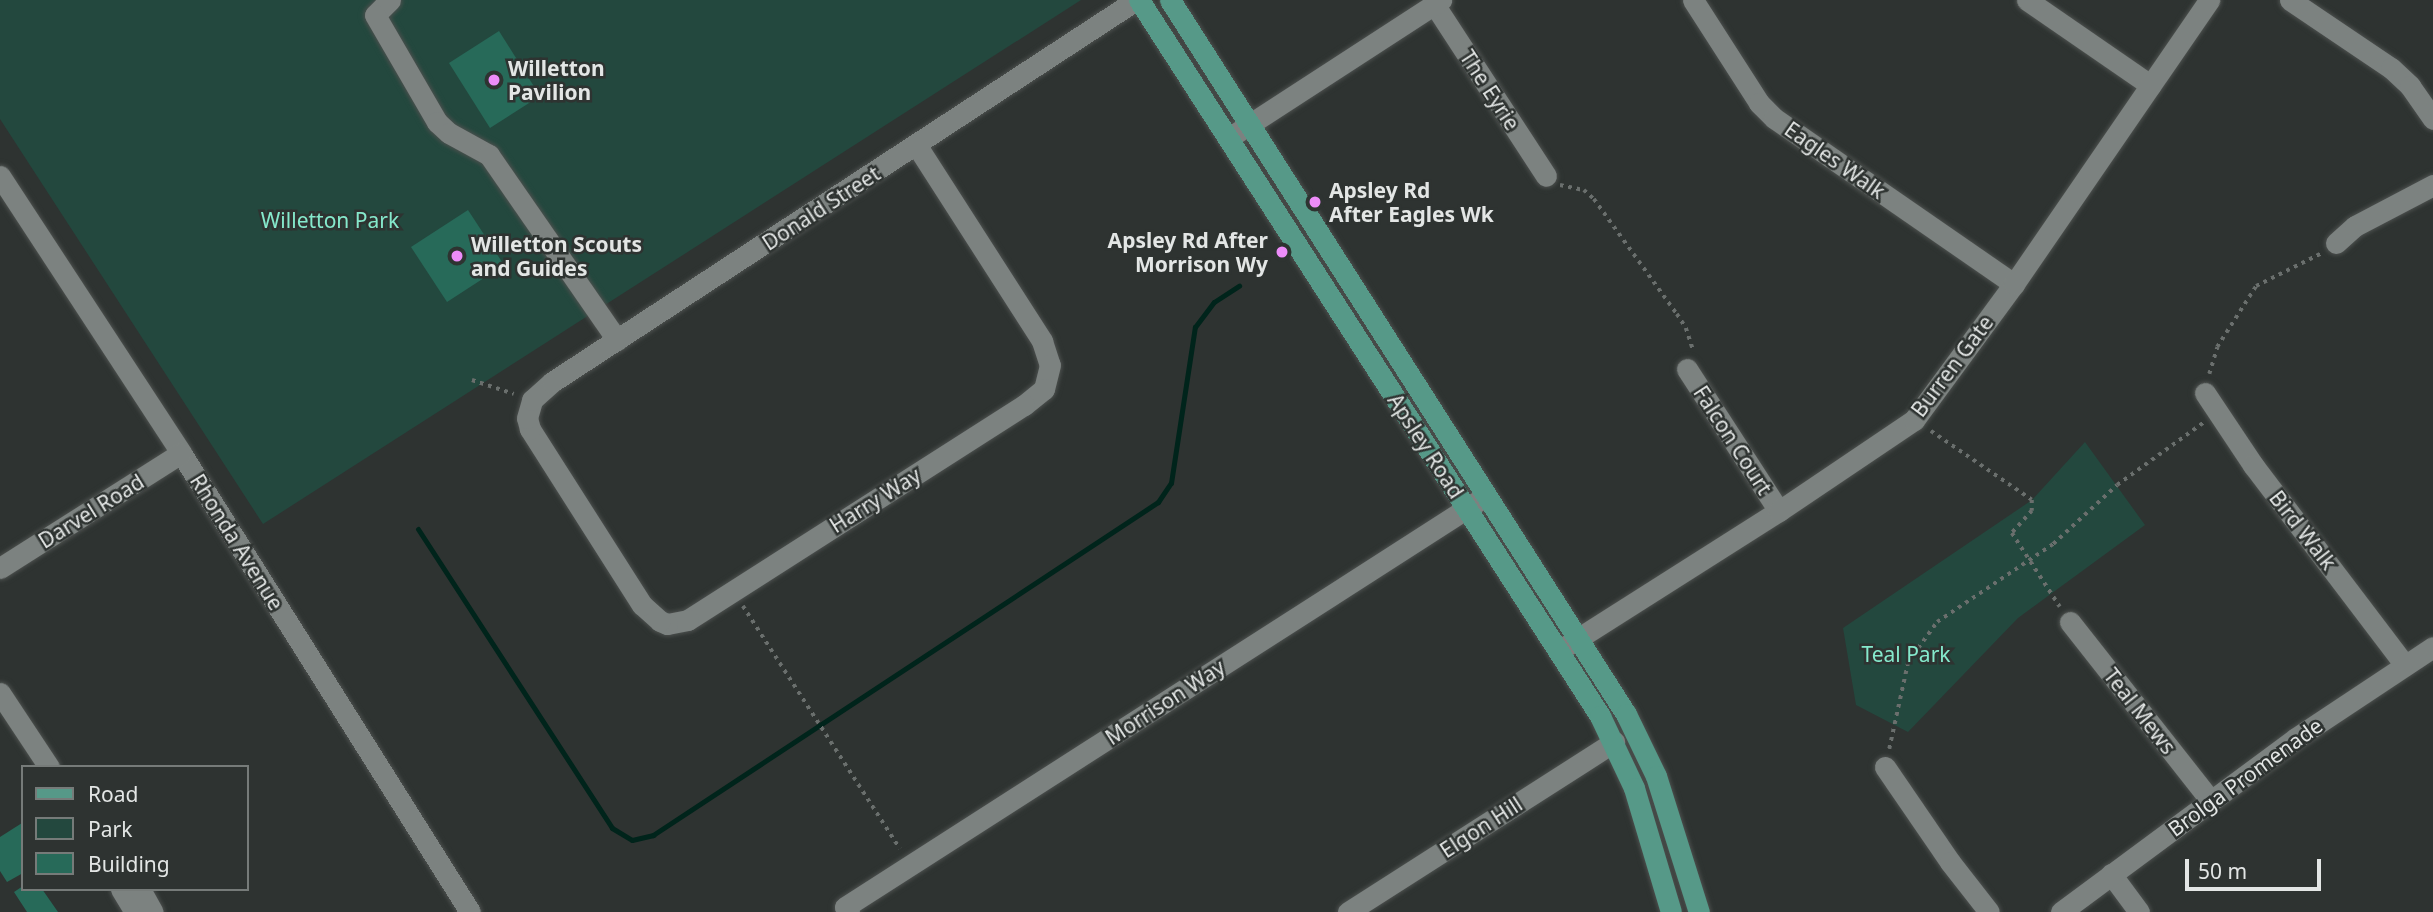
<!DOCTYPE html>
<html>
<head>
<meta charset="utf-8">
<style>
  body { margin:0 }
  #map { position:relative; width:2433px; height:912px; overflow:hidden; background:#2e3331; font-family:"Noto Sans",sans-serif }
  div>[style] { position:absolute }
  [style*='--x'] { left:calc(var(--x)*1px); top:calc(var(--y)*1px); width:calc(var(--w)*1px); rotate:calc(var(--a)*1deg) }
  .green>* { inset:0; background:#23483e }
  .stream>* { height:5px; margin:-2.5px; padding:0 2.5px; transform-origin:2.5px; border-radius:2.5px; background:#00241b }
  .building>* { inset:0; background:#276a59 }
  .path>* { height:3.5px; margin-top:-1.75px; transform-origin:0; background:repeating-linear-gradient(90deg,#6a6f6d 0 3.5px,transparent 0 8.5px) }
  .roads { filter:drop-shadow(0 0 2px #4c504e) drop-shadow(0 0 2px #4c504e) }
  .minor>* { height:21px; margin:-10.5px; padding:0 10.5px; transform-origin:10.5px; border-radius:10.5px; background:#7c8280 }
  .major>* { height:21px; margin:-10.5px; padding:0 10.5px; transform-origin:10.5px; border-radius:10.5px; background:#569988 }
  .dots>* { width:19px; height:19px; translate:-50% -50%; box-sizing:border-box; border:4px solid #2e3331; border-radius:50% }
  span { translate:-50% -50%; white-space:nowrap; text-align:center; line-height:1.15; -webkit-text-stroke:5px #2e3331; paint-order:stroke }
  .poi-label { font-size:21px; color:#e3e6e5; font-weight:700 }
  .left { translate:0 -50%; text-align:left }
  .right { translate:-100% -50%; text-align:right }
  .street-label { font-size:21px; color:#e3e6e5 }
  .park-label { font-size:21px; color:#85e9cc }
  .legend { position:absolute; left:21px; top:765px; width:228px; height:126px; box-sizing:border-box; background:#2e3331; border:2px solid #767b79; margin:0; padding:9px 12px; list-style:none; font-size:21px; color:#e3e6e5 }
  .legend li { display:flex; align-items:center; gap:14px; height:35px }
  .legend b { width:35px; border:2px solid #767b79 }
  .scale { position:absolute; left:2185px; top:859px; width:136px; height:32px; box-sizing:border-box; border:4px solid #e3e6e5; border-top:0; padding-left:9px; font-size:21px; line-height:24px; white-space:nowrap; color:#e3e6e5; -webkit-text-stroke:5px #2e3331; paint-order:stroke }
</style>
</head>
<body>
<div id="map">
  <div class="green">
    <div style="clip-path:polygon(0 0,1081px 0,263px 524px,0 119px)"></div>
    <div style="clip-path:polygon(2085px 442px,2145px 525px,2018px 618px,1908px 732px,1856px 705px,1843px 628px,2032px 500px)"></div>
  </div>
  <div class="stream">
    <div style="--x:418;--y:529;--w:356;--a:57"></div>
    <div style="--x:612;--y:828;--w:23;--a:31"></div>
    <div style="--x:632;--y:840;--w:22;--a:-13"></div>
    <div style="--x:653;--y:835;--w:605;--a:-33.4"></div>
    <div style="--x:1158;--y:502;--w:23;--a:-56"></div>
    <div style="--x:1171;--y:483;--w:158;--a:-81.3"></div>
    <div style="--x:1195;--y:327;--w:31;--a:-53"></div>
    <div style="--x:1214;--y:302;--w:30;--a:-33"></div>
  </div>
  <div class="building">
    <div style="clip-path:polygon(499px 31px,540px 96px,490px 128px,449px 63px)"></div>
    <div style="clip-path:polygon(468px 210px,504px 265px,447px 302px,411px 247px)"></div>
    <div style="clip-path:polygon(22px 823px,23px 873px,7px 882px,0 871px,0 837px)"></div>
    <div style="clip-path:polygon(23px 886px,23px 889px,42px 889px,58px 912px,27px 912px,14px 892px)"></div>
  </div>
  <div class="path">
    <div style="--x:1560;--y:185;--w:25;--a:12"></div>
    <div style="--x:1584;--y:190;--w:13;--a:42"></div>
    <div style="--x:1594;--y:199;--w:142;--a:54.2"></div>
    <div style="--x:1677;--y:314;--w:17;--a:57"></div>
    <div style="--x:1686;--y:328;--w:23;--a:72"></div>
    <div style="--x:2209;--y:374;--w:28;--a:-73"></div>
    <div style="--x:2217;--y:347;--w:72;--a:-57.4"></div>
    <div style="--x:2256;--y:286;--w:74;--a:-26.6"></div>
    <div style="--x:472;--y:380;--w:44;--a:18.4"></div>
    <div style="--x:1931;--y:431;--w:122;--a:34.3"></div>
    <div style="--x:2032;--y:500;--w:11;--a:90"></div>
    <div style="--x:2032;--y:511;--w:30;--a:132"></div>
    <div style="--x:2012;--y:533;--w:88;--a:57"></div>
    <div style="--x:743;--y:606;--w:289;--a:57.1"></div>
    <div style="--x:1889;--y:749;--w:89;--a:-77.7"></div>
    <div style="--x:1908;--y:662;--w:49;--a:-54.1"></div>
    <div style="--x:1937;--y:622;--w:140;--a:-33.9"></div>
    <div style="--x:2053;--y:544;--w:87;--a:-42.7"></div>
    <div style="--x:2117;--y:485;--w:106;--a:-35.8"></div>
  </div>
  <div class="roads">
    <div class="minor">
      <div style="--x:390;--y:0;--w:21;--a:135"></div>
      <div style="--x:375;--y:15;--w:124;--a:59.9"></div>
      <div style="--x:437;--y:122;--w:16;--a:43"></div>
      <div style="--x:449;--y:133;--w:46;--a:28.8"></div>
      <div style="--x:489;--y:155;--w:225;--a:55.3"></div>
      <div style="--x:1693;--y:0;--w:122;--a:57.3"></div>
      <div style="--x:1759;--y:103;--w:21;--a:45"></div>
      <div style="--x:1774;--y:118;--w:292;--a:34.7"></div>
      <div style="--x:2027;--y:0;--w:150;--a:34.6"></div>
      <div style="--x:2290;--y:0;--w:122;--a:34"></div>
      <div style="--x:2391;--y:68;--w:26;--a:43"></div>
      <div style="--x:2410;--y:86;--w:40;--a:55.1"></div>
      <div style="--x:1434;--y:4;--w:205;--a:56.9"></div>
      <div style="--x:1230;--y:137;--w:252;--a:-33"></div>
      <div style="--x:917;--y:146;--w:232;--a:57.3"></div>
      <div style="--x:1042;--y:341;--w:25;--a:72"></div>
      <div style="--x:1050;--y:365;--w:25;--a:104"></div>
      <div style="--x:1044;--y:389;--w:26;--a:141"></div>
      <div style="--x:1024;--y:405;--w:399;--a:147.4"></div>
      <div style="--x:688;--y:620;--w:21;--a:169"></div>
      <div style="--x:667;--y:624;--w:8;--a:-157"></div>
      <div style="--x:660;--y:621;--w:24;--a:-138"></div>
      <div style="--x:642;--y:605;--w:209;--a:-122.5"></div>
      <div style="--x:530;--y:429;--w:11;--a:-105"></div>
      <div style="--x:527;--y:418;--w:19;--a:-74"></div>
      <div style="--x:532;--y:400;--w:27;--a:-42"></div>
      <div style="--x:552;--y:382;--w:698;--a:-33.19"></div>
      <div style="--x:0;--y:176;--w:331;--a:56.8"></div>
      <div style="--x:181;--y:453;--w:542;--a:57.8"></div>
      <div style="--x:2336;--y:243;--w:25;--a:-42"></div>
      <div style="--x:2355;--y:226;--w:88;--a:-27.7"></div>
      <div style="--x:1687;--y:369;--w:169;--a:57.1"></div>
      <div style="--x:2205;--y:393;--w:87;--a:56.3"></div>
      <div style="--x:2253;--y:465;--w:250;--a:52.8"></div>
      <div style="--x:0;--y:568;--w:214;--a:-32.4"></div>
      <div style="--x:2070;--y:622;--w:226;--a:51.8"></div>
      <div style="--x:1563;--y:648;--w:256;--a:-32.4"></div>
      <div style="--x:1779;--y:511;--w:163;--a:-34"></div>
      <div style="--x:1914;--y:420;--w:169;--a:-53.7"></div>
      <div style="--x:2014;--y:284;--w:345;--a:-55.5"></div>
      <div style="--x:0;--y:693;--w:89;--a:56.5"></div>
      <div style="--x:1885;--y:767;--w:115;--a:55.6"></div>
      <div style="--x:1950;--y:862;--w:63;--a:52"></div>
      <div style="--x:2111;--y:874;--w:47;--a:53.6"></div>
      <div style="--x:121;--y:889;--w:27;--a:59"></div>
      <div style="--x:140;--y:889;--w:26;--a:61"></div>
      <div style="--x:849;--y:912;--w:6;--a:-129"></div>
      <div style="--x:845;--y:907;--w:761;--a:-32.67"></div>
      <div style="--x:1348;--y:912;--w:316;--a:-32.6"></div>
      <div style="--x:2061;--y:912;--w:292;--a:-36.5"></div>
      <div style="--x:2296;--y:738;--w:164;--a:-33.6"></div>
    </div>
    <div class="major">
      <div style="--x:1139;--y:0;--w:852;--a:57.22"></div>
      <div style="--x:1600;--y:716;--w:80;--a:64.7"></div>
      <div style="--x:1634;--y:788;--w:129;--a:73.4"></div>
      <div style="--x:1170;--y:0;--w:847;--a:57.44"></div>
      <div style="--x:1626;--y:714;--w:69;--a:64.2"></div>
      <div style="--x:1656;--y:776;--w:143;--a:72.5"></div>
    </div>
  </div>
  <div class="dots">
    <div style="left:494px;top:80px;background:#ed8cf9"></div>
    <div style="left:1315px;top:202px;background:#ed8cf9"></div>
    <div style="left:1282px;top:252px;background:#ed8cf9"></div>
    <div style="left:457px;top:256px;background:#ed8cf9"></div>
  </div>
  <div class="poi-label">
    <span class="left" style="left:508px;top:80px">Willetton<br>Pavilion</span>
    <span class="left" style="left:1329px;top:202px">Apsley Rd<br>After Eagles Wk</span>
    <span class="right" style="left:1268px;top:252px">Apsley Rd After<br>Morrison Wy</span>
    <span class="left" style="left:471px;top:256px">Willetton Scouts<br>and Guides</span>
  </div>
  <div class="street-label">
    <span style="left:1490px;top:90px;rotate:57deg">The Eyrie</span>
    <span style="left:1835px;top:160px;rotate:35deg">Eagles Walk</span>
    <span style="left:821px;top:208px;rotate:-33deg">Donald Street</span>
    <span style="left:1952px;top:366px;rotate:-53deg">Burren Gate</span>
    <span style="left:1733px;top:440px;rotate:57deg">Falcon Court</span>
    <span style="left:1426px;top:446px;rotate:57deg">Apsley Road</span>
    <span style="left:875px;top:500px;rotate:-32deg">Harry Way</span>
    <span style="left:91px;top:511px;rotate:-32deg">Darvel Road</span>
    <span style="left:2303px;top:530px;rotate:52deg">Bird Walk</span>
    <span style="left:237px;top:542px;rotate:58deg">Rhonda Avenue</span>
    <span style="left:1165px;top:702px;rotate:-33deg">Morrison Way</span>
    <span style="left:2140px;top:711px;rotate:52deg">Teal Mews</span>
    <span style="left:2245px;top:777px;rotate:-36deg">Brolga Promenade</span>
    <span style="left:1481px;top:827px;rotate:-33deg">Elgon Hill</span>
  </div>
  <div class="park-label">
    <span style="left:330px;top:220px">Willetton Park</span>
    <span style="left:1906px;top:654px">Teal Park</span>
  </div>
  <ul class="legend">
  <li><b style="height:9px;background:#569988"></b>Road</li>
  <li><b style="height:19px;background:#23483e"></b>Park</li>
  <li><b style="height:19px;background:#276a59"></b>Building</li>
  </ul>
  <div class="scale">50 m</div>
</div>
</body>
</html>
